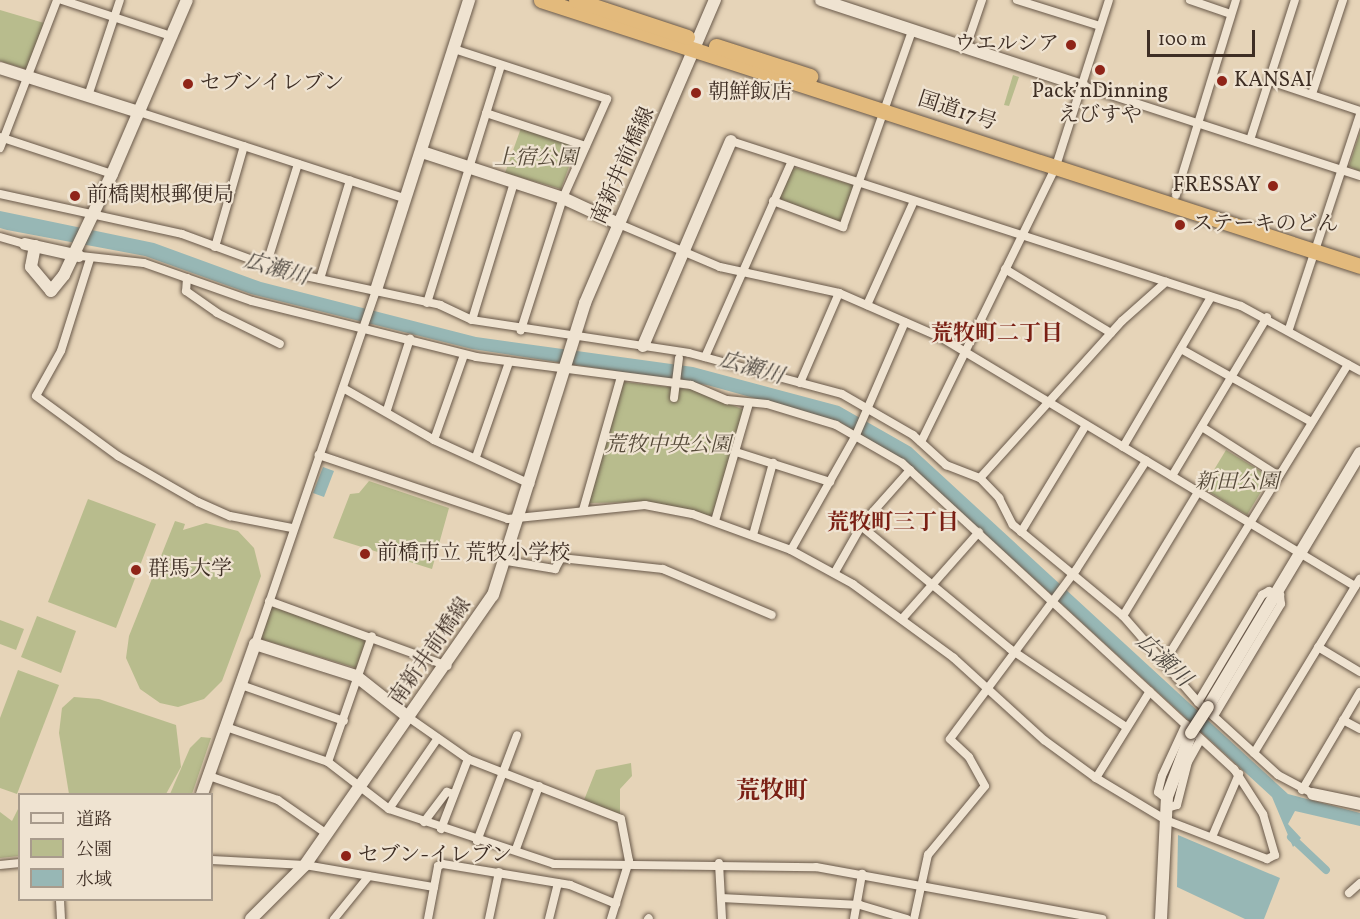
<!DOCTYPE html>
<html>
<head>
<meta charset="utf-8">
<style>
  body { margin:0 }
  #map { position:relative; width:1360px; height:919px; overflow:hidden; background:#e6d4b8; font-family:Vollkorn,"Noto Serif JP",serif }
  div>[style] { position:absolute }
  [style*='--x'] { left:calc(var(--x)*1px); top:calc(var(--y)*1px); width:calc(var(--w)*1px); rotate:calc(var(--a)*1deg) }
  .green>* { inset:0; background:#b8bc8d }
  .water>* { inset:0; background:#97b7b5 }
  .canal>* { height:8px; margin:-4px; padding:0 4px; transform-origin:4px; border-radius:4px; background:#97b7b5 }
  .roads { filter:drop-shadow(0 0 2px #685849) drop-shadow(0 0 2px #685849) }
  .street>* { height:8px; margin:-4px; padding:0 4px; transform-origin:4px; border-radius:4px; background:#efe3d1 }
  .secondary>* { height:12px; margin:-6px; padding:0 6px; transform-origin:6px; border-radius:6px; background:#efe3d1 }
  .highway>* { height:15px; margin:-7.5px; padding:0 7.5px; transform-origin:7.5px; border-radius:7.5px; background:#e3ba7c }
  .bridges { filter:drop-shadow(0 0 2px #3e2e24) drop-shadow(0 0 2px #3e2e24) }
  .secondary-bridge>* { height:12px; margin:-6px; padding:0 6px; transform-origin:6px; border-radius:6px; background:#efe3d1 }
  .dots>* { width:16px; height:16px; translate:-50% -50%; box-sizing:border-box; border:3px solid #efe3d1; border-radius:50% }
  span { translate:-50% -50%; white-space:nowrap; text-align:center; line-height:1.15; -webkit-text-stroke:4.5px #efe3d1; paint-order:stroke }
  .poi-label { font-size:21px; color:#3e2e24 }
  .right { translate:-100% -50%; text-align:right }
  .left { translate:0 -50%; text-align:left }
  .street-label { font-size:21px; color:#3e2e24 }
  .park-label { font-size:21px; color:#564a39; font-style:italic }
  .water-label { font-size:22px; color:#504941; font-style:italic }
  .neighbourhood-label { font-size:22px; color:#7a1f14; font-weight:700 }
  .quarter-label { font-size:24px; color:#7a1f14; font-weight:700 }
  .legend { position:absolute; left:18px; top:793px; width:195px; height:108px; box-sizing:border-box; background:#efe3d1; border:2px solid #a89b8c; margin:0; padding:8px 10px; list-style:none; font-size:18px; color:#3e2e24 }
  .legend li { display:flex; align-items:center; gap:12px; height:30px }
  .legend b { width:30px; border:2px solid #a89b8c }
  .scale { position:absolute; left:1147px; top:30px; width:108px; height:27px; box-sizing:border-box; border:3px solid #3e2e24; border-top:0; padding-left:8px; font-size:18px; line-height:21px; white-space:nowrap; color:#3e2e24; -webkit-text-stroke:4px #efe3d1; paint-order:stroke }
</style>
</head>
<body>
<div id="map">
  <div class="green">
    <div style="clip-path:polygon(0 10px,44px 23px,29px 70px,0 61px)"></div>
    <div style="clip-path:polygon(1013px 75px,1019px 77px,1009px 106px,1004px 105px)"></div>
    <div style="clip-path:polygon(521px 128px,576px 147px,561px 189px,505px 173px)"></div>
    <div style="clip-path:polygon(1360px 132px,1360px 172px,1349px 166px)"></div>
    <div style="clip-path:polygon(797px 168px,856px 186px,841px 224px,778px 198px,791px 169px)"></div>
    <div style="clip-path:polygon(624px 382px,696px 390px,744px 410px,712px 516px,641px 502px,587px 503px)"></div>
    <div style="clip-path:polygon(1226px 450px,1270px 477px,1247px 515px,1203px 488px)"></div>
    <div style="clip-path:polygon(369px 481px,449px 508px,432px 569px,333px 538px,350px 494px,359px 493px)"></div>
    <div style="clip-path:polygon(88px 499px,156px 524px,116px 628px,48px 602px)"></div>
    <div style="clip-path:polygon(175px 521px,185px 524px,183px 530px,206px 523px,238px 531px,254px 548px,261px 576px,222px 681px,204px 699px,178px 707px,160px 703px,140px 689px,126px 658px,129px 636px)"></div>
    <div style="clip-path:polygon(270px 606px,366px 640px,356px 668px,261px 639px)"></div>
    <div style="clip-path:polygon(37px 616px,76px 631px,61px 673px,21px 657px)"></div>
    <div style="clip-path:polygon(0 620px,24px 629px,16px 650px,0 644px)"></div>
    <div style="clip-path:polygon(18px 670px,59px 685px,17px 794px,0 788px,0 718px)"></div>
    <div style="clip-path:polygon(74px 697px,99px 699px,176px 725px,181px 767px,166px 794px,69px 794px,59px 733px,62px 708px)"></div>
    <div style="clip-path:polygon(201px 737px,211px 738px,192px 794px,170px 794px,190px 748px)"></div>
    <div style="clip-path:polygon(631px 763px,632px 776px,620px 789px,620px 814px,584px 800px,596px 770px)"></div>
    <div style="clip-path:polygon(19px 807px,19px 856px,0 858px,0 812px,12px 821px)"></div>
  </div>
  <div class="water">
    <div style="clip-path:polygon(0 211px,154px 243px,261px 282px,476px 337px,693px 367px,839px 406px,911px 447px,1288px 794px,1360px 813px,1360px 826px,1295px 811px,1288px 824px,1301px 838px,1293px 847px,1272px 797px,908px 463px,840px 422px,707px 385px,472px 349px,251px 294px,145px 256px,7px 230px,0 228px)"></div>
    <div style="clip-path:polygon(323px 467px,334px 471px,324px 497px,313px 493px)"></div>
    <div style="clip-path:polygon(1178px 835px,1280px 878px,1264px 919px,1245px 919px,1177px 887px)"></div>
  </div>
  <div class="canal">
    <div style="--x:1291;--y:837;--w:48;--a:43.3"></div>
  </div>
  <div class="roads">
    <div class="street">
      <div style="--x:62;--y:0;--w:108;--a:18.3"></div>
      <div style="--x:1017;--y:0;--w:87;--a:17.4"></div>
      <div style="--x:1190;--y:0;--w:43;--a:18.9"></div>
      <div style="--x:966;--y:47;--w:50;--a:-71.2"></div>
      <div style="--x:454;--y:49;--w:161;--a:18.1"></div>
      <div style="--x:607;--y:99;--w:108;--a:114"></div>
      <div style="--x:563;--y:198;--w:139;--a:107.7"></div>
      <div style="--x:1270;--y:81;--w:95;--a:18.4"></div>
      <div style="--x:1083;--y:86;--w:291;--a:18"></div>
      <div style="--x:1312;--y:94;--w:99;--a:-71.7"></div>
      <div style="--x:88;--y:96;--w:101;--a:-71.6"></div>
      <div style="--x:139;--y:112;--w:281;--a:18"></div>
      <div style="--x:486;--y:113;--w:105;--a:18.3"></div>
      <div style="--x:0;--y:137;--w:118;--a:18.3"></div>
      <div style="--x:1250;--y:140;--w:147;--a:-72.2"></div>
      <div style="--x:731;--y:141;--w:536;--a:17.93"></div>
      <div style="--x:1241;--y:306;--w:136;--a:28.6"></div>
      <div style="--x:0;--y:148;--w:159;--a:-68.9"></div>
      <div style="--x:0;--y:194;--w:186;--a:12.4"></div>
      <div style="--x:182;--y:234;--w:107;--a:20.3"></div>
      <div style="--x:282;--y:271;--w:162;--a:12.1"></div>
      <div style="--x:440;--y:305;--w:35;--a:25"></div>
      <div style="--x:472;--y:320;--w:219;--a:8.6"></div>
      <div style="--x:689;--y:353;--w:158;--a:15"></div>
      <div style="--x:842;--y:394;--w:82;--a:30"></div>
      <div style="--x:913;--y:435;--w:45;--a:42.3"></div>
      <div style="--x:946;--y:465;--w:36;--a:21"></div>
      <div style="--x:980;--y:478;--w:28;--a:46"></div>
      <div style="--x:999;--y:498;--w:30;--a:63"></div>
      <div style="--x:1013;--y:525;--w:143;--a:39.6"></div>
      <div style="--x:1123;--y:616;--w:114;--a:48.9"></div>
      <div style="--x:1198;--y:702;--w:108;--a:42.4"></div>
      <div style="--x:1278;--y:775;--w:40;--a:28"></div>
      <div style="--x:1176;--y:195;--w:204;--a:-72.9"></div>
      <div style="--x:773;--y:201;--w:75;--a:20.4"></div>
      <div style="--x:843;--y:227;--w:208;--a:-70.6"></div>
      <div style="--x:619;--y:224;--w:110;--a:23.1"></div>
      <div style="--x:720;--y:267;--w:122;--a:12.3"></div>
      <div style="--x:839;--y:293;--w:112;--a:23.6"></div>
      <div style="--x:942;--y:338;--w:482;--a:31"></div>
      <div style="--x:0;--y:237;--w:26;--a:16"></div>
      <div style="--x:215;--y:247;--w:105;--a:-74"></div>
      <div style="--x:81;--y:256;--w:63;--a:6.3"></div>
      <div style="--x:144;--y:263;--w:114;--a:19.4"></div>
      <div style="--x:252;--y:301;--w:231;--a:14"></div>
      <div style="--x:476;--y:357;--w:217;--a:7.4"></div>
      <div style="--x:691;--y:385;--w:39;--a:23"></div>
      <div style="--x:727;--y:400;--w:40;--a:5.7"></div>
      <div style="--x:767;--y:404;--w:72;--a:16.9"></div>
      <div style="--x:836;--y:425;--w:76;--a:29.9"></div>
      <div style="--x:902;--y:463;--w:452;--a:42.7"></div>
      <div style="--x:1234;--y:769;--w:54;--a:57.2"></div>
      <div style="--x:1263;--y:814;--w:43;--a:73.7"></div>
      <div style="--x:1275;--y:855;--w:9;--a:153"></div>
      <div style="--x:1267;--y:859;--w:108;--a:-158.9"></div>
      <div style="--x:1166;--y:820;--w:82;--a:-149"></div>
      <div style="--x:1096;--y:778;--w:64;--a:-143.8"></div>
      <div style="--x:1044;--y:740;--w:122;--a:-137.7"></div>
      <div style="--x:954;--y:658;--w:125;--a:-143.8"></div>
      <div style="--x:853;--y:584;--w:71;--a:-151.3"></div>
      <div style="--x:791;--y:550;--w:105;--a:-160"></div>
      <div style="--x:692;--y:514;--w:48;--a:-169.2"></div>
      <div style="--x:645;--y:505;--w:138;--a:174.2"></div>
      <div style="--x:508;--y:519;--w:200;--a:-161.3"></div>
      <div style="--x:90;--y:259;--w:96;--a:107.5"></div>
      <div style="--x:61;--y:351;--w:51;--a:119.1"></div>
      <div style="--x:36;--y:396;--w:102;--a:36.2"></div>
      <div style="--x:118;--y:456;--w:92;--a:29.9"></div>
      <div style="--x:198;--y:502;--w:35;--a:24"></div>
      <div style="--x:230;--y:516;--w:63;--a:11"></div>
      <div style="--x:266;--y:266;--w:107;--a:-72.6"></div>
      <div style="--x:1005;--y:269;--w:124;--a:31.1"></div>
      <div style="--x:187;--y:278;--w:13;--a:94"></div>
      <div style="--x:186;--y:291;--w:38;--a:35"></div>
      <div style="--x:217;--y:313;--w:70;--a:26.2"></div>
      <div style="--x:320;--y:279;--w:103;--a:-73.1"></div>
      <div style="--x:427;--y:303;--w:249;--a:-72.7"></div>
      <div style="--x:867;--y:305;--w:114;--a:-65.7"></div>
      <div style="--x:472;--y:320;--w:143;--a:-73"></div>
      <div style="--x:1289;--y:329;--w:226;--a:-71.7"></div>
      <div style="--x:1181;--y:349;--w:148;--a:29.2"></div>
      <div style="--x:705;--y:357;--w:214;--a:-66.1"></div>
      <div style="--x:800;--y:383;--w:98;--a:-66.6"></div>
      <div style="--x:343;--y:388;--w:105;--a:29.7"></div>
      <div style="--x:434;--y:440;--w:106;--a:24.6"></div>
      <div style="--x:674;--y:398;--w:40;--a:-82.9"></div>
      <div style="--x:387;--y:410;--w:75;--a:-72.1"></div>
      <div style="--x:1202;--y:427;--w:91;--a:32.5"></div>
      <div style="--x:434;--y:440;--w:90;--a:-70.6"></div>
      <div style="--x:921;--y:442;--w:307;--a:-63.9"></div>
      <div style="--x:1056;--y:166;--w:174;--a:-72.3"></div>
      <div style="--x:1123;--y:447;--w:174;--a:-59.6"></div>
      <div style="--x:736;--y:452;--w:99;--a:17.7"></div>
      <div style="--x:476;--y:457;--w:101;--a:-70.8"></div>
      <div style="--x:1172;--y:476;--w:185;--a:-59.1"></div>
      <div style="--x:980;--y:478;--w:212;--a:-47.9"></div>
      <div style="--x:1122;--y:321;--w:59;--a:-41.6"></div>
      <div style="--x:583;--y:510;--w:138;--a:-74.1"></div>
      <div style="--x:715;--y:521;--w:123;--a:-73.9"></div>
      <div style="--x:861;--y:526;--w:193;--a:39.5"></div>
      <div style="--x:1010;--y:649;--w:140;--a:33.9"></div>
      <div style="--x:1021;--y:532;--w:125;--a:-58.7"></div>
      <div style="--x:753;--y:535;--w:75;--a:-74.5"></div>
      <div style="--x:791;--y:550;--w:132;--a:-60.5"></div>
      <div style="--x:856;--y:435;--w:123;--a:-66.6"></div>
      <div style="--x:507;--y:561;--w:49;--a:9.5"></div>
      <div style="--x:555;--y:569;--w:13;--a:-61"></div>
      <div style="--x:561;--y:558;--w:103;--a:6.2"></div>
      <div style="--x:663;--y:569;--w:118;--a:22.9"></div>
      <div style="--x:835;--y:572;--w:56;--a:-60.3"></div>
      <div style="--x:863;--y:523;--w:71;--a:-48.4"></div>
      <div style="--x:269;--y:601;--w:190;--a:20"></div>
      <div style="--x:1123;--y:616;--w:145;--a:-58.8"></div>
      <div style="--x:902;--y:619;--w:116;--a:-48.5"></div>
      <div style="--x:255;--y:644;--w:374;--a:-71.1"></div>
      <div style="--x:1318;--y:647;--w:49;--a:30.8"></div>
      <div style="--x:1163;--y:664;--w:352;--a:-58.3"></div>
      <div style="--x:241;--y:685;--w:109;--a:19.3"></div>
      <div style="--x:1198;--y:702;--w:125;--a:-59.1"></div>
      <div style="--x:1262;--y:595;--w:8;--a:-30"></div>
      <div style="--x:1269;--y:591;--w:12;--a:20"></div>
      <div style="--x:1280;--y:595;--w:9;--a:84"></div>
      <div style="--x:1281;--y:604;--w:131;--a:120.9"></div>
      <div style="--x:408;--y:717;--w:73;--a:35"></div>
      <div style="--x:468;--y:759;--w:164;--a:21.4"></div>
      <div style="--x:621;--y:819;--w:43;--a:79.2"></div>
      <div style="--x:629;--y:861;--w:61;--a:107.2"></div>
      <div style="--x:1343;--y:720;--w:19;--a:28"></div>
      <div style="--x:226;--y:727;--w:108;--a:18.9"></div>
      <div style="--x:328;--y:762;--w:77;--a:37.6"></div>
      <div style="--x:389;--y:809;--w:174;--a:18.4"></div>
      <div style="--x:554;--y:864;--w:262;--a:0.7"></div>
      <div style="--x:816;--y:867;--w:291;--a:10.3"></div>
      <div style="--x:1254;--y:753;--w:204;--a:-58.7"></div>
      <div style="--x:328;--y:762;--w:133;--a:-70.8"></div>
      <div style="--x:209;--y:776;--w:73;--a:19.2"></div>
      <div style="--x:278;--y:800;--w:60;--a:34.8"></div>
      <div style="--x:1096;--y:778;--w:102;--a:-58.2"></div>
      <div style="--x:1302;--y:790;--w:114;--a:-59.4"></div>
      <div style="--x:1167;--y:799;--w:11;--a:-142"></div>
      <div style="--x:1158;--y:792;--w:16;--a:-76"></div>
      <div style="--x:1162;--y:776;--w:57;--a:-65.2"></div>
      <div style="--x:1167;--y:808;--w:10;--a:-17"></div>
      <div style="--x:1177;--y:805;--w:44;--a:-75.7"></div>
      <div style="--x:1188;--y:762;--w:26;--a:-61"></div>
      <div style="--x:389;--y:809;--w:86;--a:-55.4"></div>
      <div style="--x:424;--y:822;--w:38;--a:-53"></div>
      <div style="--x:447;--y:792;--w:7;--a:16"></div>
      <div style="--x:441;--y:829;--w:75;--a:-68.9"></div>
      <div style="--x:1212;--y:837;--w:69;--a:-66.8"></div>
      <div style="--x:477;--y:841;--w:113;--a:-69.3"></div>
      <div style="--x:516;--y:849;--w:67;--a:-69.9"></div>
      <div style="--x:212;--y:860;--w:93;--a:3.1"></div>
      <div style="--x:305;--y:865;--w:131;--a:9.7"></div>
      <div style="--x:719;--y:863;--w:56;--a:86.9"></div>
      <div style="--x:0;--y:865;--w:20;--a:-6"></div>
      <div style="--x:1349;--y:893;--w:15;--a:-42"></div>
      <div style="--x:721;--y:898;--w:139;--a:2.9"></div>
      <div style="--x:860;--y:905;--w:49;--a:16.6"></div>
      <div style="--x:60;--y:900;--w:19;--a:87"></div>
      <div style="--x:334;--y:919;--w:55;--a:-50.9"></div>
      <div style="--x:428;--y:919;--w:54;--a:-79.3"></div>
      <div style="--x:438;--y:866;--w:5;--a:-22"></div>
      <div style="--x:443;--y:864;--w:129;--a:9.4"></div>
      <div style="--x:570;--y:885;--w:50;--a:22.4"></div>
      <div style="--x:489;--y:919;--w:48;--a:-78"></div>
      <div style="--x:549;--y:919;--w:37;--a:-76"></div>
      <div style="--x:648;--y:919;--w:1;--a:-45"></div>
      <div style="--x:854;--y:919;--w:46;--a:-79.9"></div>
      <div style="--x:914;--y:919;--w:66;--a:-77.7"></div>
      <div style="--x:928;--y:855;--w:89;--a:-50.4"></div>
      <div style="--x:985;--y:786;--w:33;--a:-119"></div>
      <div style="--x:969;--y:757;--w:26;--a:-137"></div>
      <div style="--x:950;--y:739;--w:211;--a:-53.3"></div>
      <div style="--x:1076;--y:570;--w:130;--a:-57.3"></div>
    </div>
    <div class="secondary">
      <div style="--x:821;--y:0;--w:276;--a:18.2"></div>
      <div style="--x:0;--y:68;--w:146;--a:17.6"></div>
      <div style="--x:422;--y:152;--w:148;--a:18.1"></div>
      <div style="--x:563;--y:198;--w:62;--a:24.9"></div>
      <div style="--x:25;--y:244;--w:55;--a:12.5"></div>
      <div style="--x:35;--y:246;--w:21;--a:101"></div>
      <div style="--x:31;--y:267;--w:31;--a:50"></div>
      <div style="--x:51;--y:291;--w:21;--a:-51"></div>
      <div style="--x:64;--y:275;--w:112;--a:-64.6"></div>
      <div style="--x:112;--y:174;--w:189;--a:-66.7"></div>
      <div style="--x:376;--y:290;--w:305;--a:-72.2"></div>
      <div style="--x:643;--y:346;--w:223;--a:-66.8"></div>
      <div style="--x:1208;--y:707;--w:296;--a:-59.1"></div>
      <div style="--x:202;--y:794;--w:159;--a:-70.5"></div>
      <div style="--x:255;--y:644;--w:106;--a:17.6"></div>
      <div style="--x:356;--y:676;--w:66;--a:38.3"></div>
      <div style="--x:1313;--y:794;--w:48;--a:12"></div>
      <div style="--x:251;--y:919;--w:76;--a:-45"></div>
      <div style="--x:305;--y:865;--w:329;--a:-55.2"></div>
      <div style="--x:493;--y:595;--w:306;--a:-72.5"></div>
      <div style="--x:585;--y:303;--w:330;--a:-66.8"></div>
      <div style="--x:1161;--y:919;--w:122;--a:-87.2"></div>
      <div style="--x:1167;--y:797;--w:68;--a:-69.4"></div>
    </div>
    <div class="highway">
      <div style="--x:541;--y:0;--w:861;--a:17.99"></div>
      <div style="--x:576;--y:0;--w:117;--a:18.4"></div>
      <div style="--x:716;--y:46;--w:99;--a:17.7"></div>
    </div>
  </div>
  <div class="bridges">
    <div class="secondary-bridge">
      <div style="--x:1191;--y:733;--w:31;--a:-57"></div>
    </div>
  </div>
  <div class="dots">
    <div style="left:1071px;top:45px;background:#8f2418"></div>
    <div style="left:1100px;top:70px;background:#8f2418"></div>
    <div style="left:1222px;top:81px;background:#8f2418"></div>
    <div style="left:188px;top:84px;background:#8f2418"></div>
    <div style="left:696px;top:93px;background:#8f2418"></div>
    <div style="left:1273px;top:186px;background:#8f2418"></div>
    <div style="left:75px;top:196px;background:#8f2418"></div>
    <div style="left:1180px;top:225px;background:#8f2418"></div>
    <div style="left:365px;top:554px;background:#8f2418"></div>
    <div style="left:136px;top:570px;background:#8f2418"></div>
    <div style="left:346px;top:856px;background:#8f2418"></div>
  </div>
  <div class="poi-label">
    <span class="right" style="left:1059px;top:45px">ウエルシア</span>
    <span class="left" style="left:1234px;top:81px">KANSAI</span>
    <span class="left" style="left:200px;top:84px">セブンイレブン</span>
    <span style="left:1100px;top:104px">Pack’nDinning<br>えびすや</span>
    <span class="left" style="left:708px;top:93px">朝鮮飯店</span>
    <span class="right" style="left:1261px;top:186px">FRESSAY</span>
    <span class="left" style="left:87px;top:196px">前橋関根郵便局</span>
    <span class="left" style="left:1192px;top:225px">ステーキのどん</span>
    <span class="left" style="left:377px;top:554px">前橋市立 荒牧小学校</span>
    <span class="left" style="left:148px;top:570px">群馬大学</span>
    <span class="left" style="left:358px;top:856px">セブン-イレブン</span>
  </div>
  <div class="street-label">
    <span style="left:957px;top:112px;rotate:18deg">国道17号</span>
    <span style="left:624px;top:166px;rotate:-66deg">南新井前橋線</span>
    <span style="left:431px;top:652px;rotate:-55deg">南新井前橋線</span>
  </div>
  <div class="park-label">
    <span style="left:536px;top:159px">上宿公園</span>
    <span style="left:668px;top:446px">荒牧中央公園</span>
    <span style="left:1237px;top:483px">新田公園</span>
  </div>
  <div class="water-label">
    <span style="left:276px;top:270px;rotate:16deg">広瀬川</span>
    <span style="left:751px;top:369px;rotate:16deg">広瀬川</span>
    <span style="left:1163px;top:661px;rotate:43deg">広瀬川</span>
  </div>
  <div class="neighbourhood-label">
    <span style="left:997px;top:335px">荒牧町二丁目</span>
    <span style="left:893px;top:524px">荒牧町三丁目</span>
  </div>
  <div class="quarter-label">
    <span style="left:772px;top:793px">荒牧町</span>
  </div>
  <ul class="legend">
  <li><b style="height:8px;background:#efe3d1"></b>道路</li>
  <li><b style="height:16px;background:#b8bc8d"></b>公園</li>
  <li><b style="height:16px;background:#97b7b5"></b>水域</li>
  </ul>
  <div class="scale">100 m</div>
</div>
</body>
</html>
